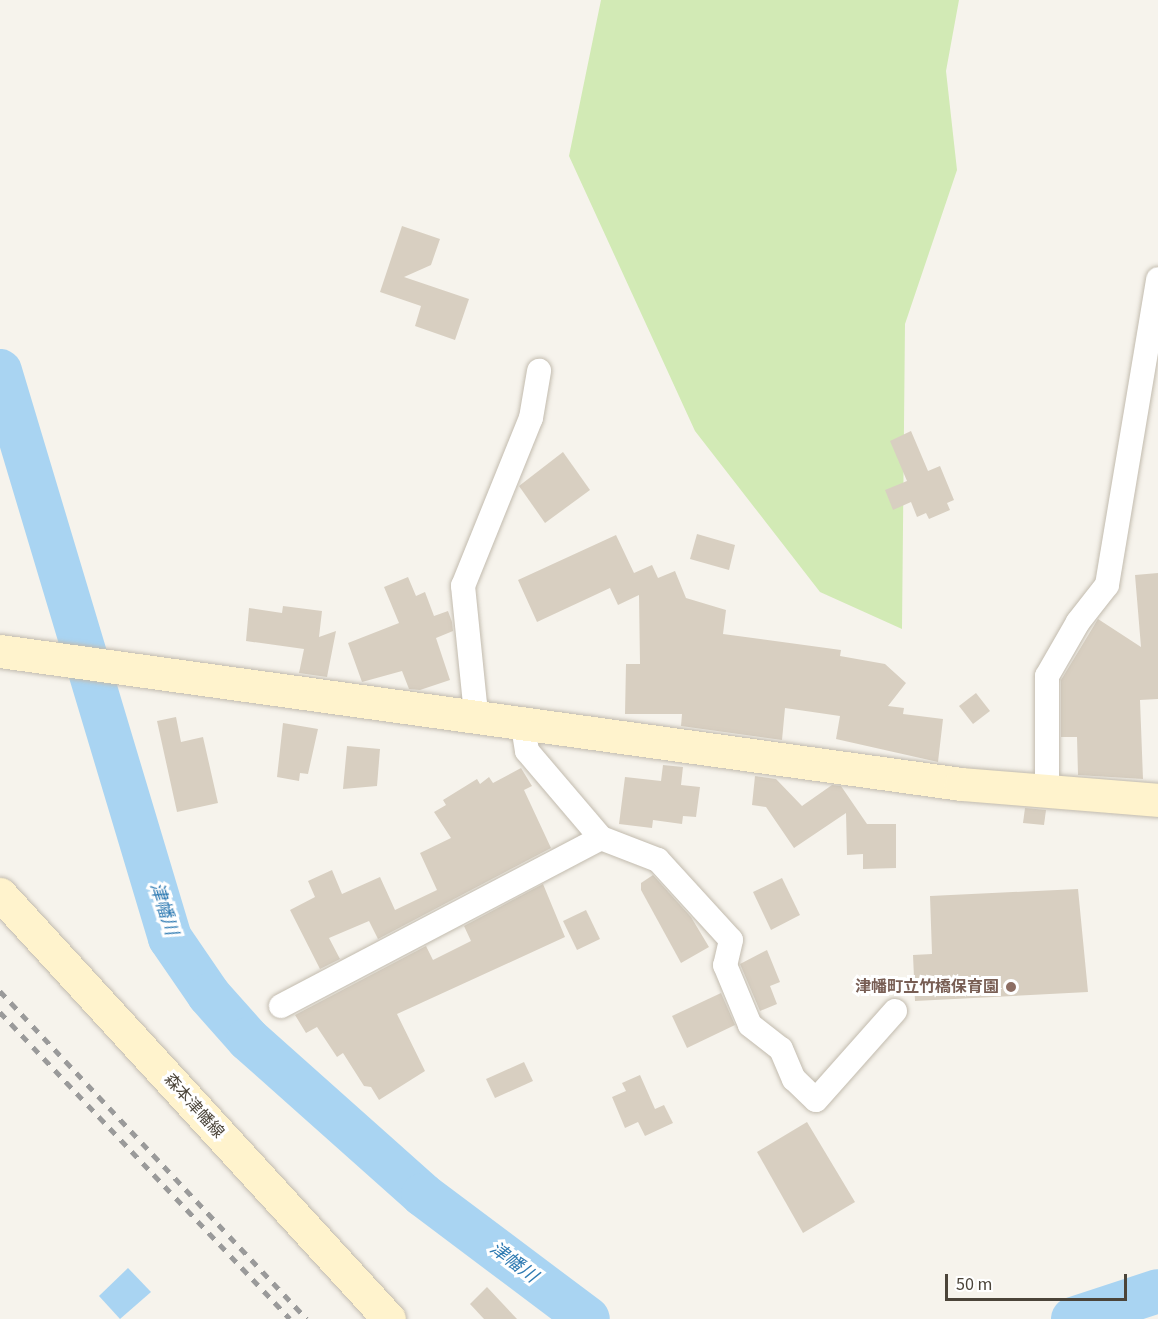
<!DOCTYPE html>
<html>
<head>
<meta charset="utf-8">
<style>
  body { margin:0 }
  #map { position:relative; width:1158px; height:1319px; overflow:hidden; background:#f6f3ec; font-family:"Source Sans 3","Noto Sans JP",sans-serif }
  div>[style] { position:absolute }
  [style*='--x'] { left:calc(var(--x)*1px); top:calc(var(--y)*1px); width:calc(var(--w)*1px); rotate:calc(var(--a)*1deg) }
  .green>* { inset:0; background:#d2eab5 }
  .water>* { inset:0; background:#a9d4f2 }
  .river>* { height:44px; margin:-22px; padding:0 22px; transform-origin:22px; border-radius:22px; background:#a9d4f2 }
  .building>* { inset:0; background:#d8cfc1 }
  .roads { filter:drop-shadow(0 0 2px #c2bbae) drop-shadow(0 0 2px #c2bbae) }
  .street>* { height:24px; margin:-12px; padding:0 12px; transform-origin:12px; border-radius:12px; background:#fff }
  .secondary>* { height:33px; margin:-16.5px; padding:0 16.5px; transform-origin:16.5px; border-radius:16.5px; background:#fff3cd }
  .rail>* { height:4.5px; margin-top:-2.25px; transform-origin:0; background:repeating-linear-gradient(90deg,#9a9a9a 0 8px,transparent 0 16px) }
  .dots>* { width:16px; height:16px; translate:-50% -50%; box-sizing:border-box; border:3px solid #fff; border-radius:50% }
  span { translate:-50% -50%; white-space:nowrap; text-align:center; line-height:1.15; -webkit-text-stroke:6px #fff; paint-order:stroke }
  .education-label { font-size:16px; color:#785e54; font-weight:700 }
  .right { translate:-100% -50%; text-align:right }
  .street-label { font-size:16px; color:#4b4439 }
  .water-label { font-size:18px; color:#2e7ab2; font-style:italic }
  .scale { position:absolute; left:945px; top:1274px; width:182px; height:27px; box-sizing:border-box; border:3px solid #4b4439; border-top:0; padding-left:8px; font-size:18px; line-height:21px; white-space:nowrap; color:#4b4439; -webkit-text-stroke:4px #fff; paint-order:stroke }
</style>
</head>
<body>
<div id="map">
  <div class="green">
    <div style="clip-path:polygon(601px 0,959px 0,946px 71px,957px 170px,905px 324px,902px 629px,820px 592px,695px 431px,569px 156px)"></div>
  </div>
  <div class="water">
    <div style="clip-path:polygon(128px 1268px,151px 1292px,120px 1319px,99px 1296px)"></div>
  </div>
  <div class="river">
    <div style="--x:0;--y:371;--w:592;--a:73.31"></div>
    <div style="--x:170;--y:938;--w:69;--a:55.6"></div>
    <div style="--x:209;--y:995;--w:59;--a:48.4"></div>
    <div style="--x:248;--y:1039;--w:234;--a:41.7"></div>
    <div style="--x:423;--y:1195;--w:206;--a:36.9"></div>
    <div style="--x:1073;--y:1319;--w:89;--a:-18.2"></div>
  </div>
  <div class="building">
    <div style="clip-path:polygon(402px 226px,440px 239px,431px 265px,404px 277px,469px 299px,455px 340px,415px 326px,421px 306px,380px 292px)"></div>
    <div style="clip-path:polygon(911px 431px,928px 471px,940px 466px,954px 500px,947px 503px,950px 510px,929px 519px,926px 513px,917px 517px,911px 502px,893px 510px,885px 490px,907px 481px,890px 441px)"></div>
    <div style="clip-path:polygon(563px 452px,590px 490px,545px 523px,519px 486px)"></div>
    <div style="clip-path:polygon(697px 534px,735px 545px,729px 570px,690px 559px)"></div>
    <div style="clip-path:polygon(616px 535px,634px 573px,652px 565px,658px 578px,675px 571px,686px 598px,726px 610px,723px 634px,841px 650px,840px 656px,885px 664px,906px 683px,888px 706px,904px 708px,903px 714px,943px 719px,938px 762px,836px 739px,840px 716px,785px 708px,782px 740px,681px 726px,682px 714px,625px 714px,626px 664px,640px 664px,639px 595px,618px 605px,610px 588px,537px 622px,518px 580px)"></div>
    <div style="clip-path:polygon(1158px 573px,1158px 699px,1140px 700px,1143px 779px,1078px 775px,1077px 737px,1061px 737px,1061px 680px,1098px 619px,1141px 647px,1135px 575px)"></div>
    <div style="clip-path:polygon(408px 577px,416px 596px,425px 592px,434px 616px,448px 611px,452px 622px,453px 631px,436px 638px,450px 680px,420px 690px,409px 689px,402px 671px,362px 682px,348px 643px,399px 623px,384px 587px)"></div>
    <div style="clip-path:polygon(283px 606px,322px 611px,319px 637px,336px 631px,327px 677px,299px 673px,304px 649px,246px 641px,249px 608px,282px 613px)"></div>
    <div style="clip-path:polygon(976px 693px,990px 711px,973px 724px,959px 706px)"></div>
    <div style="clip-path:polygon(176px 717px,181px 742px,203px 737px,218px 803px,177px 812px,157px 721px)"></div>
    <div style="clip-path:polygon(283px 723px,318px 729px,308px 774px,300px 773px,299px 781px,277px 777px)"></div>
    <div style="clip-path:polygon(347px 746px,380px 749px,377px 786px,343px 789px)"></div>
    <div style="clip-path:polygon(663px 765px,683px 767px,681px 785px,700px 787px,696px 817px,683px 816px,682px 824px,653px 820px,652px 828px,619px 824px,625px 777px,661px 781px)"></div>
    <div style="clip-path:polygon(521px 768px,532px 786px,524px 790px,551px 848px,378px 939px,369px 921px,329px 938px,340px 959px,320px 969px,290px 910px,315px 897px,308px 881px,332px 870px,342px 894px,380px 877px,395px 910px,437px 890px,420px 853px,451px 838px,434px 812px,446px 805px,443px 800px,477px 779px,480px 784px,489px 777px,493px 783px)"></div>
    <div style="clip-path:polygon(755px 776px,776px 779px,802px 806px,832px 785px,841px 786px,867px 824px,896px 824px,896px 868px,863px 869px,863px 854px,847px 855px,846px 813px,794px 848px,766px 807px,752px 805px)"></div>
    <div style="clip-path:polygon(1025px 808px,1046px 810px,1044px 825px,1023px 823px)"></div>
    <div style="clip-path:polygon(653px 875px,691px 917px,709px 947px,681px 963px,641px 890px,641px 883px)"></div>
    <div style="clip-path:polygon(782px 878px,800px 915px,771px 930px,753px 892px)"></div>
    <div style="clip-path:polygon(543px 884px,565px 937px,397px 1014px,425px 1071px,379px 1100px,371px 1087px,364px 1086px,343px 1053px,337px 1057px,317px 1027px,306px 1033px,295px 1015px,426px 946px,433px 960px,471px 941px,464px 926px)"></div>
    <div style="clip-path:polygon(1078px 889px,1088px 992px,915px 1001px,913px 955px,932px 954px,930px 896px)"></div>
    <div style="clip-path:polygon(586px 910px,600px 939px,577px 950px,563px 921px)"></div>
    <div style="clip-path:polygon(767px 950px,780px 982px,770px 986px,777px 1004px,760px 1011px,740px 964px)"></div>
    <div style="clip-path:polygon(721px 993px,735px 1025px,687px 1048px,672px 1016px)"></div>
    <div style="clip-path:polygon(524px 1062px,533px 1081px,495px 1098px,486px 1079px)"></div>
    <div style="clip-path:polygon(640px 1075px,655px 1109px,664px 1105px,673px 1123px,645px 1136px,638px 1122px,625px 1128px,612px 1097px,626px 1091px,622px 1083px)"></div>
    <div style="clip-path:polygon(807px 1122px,855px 1202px,803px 1233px,757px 1152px)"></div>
    <div style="clip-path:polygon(487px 1287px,517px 1319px,484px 1319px,470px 1304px)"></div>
  </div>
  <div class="roads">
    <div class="street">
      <div style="--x:472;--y:719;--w:15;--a:-79"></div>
      <div style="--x:475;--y:704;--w:119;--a:-95.8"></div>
      <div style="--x:463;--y:586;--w:181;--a:-68"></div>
      <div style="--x:531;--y:418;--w:48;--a:-80.3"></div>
      <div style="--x:523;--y:726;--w:25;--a:81"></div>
      <div style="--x:527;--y:751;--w:114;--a:49.6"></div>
      <div style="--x:601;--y:838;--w:61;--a:21.1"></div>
      <div style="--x:658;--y:860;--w:108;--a:47.6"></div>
      <div style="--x:731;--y:940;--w:26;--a:103"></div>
      <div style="--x:725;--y:965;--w:65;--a:67.4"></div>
      <div style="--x:750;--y:1025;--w:39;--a:38"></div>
      <div style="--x:781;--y:1049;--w:33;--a:67"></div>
      <div style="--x:794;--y:1079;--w:30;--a:44"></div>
      <div style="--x:816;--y:1100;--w:119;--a:-48.4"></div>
      <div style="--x:1047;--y:791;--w:115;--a:-90"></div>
      <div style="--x:1047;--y:676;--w:62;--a:-60.1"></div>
      <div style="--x:1078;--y:622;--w:47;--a:-51.9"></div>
      <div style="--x:1107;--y:585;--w:310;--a:-80.5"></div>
      <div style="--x:281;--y:1006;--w:361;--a:-27.7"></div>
    </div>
    <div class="secondary">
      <div style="--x:0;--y:651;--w:970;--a:7.88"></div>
      <div style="--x:961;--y:784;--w:198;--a:4.6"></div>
      <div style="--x:0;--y:894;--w:576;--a:47.53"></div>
    </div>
  </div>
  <div class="rail">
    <div style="--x:0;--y:991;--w:449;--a:46.9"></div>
    <div style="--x:0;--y:1012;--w:422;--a:46.6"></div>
  </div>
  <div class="dots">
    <div style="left:1011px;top:987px;background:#8d6e63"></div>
  </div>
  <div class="education-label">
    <span class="right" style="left:999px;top:987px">津幡町立竹橋保育園</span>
  </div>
  <div class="street-label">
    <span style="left:194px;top:1106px;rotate:48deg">森本津幡線</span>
  </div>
  <div class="water-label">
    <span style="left:163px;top:909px;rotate:72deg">津幡川</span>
    <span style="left:513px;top:1263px;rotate:37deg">津幡川</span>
  </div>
  <div class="scale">50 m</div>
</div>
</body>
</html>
